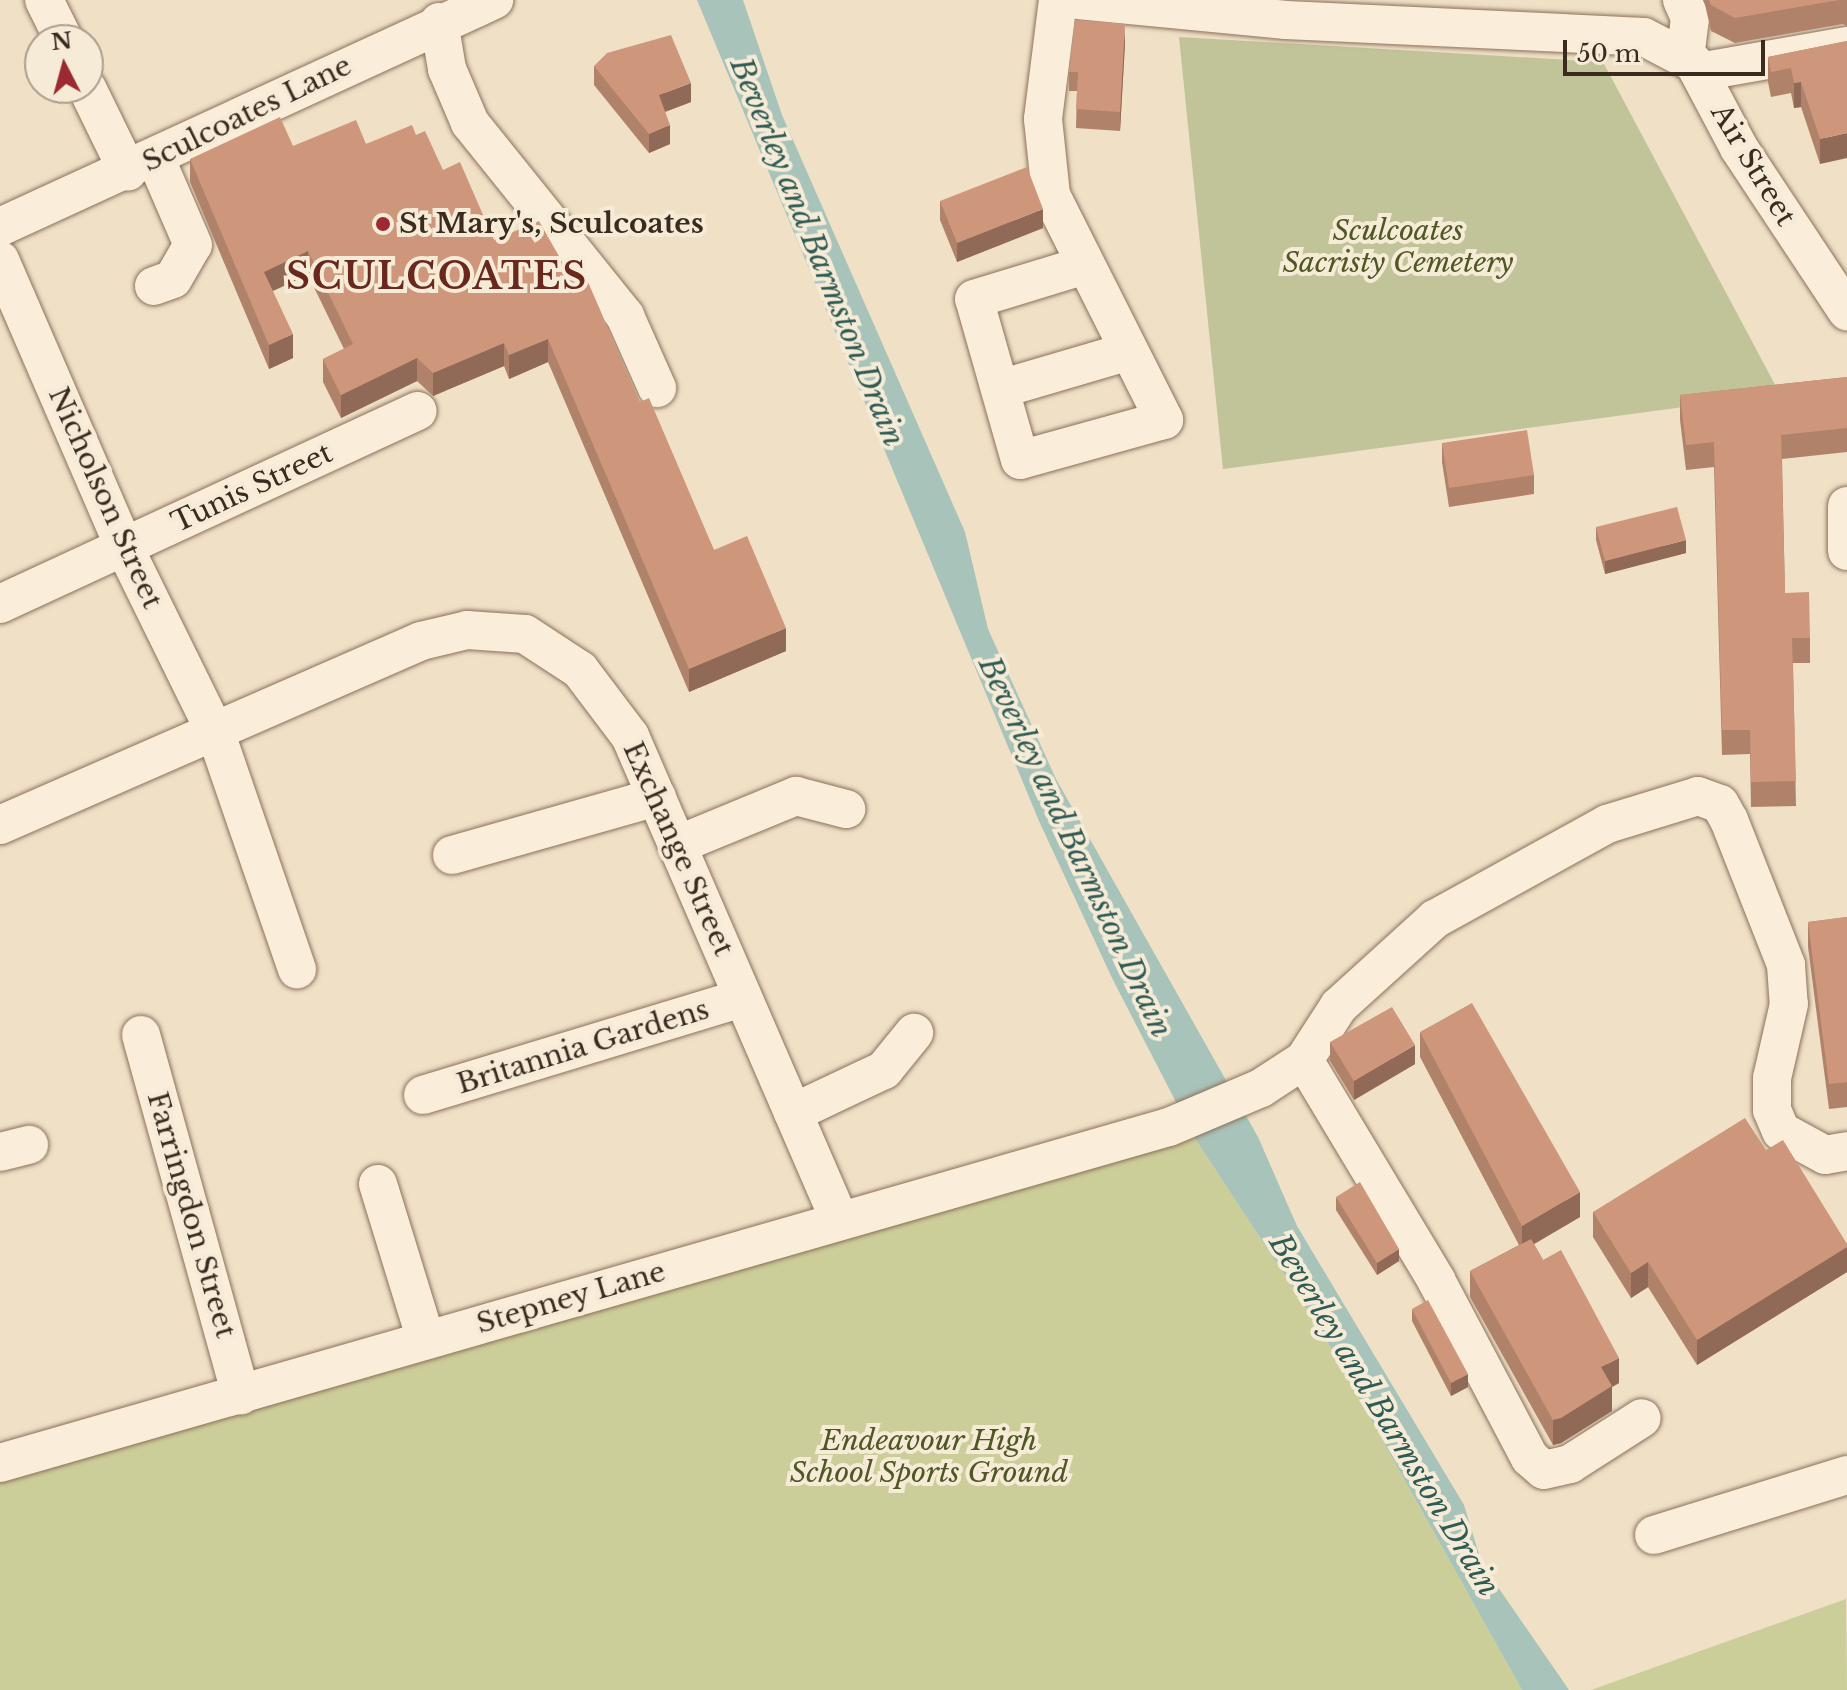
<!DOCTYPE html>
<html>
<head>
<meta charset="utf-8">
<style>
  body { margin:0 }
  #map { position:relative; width:1847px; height:1690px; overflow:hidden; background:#efe0c6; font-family:"Libre Baskerville",serif }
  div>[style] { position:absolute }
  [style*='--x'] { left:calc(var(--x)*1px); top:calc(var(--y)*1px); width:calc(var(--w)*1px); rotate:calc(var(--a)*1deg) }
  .green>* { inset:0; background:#ccce99 }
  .cemetery>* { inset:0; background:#c1c399 }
  .water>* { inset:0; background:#a8c3b9 }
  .roads { filter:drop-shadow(0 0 2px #8b715b) drop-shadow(0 0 2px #8b715b) }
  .minor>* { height:38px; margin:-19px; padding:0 19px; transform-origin:19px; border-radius:19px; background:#faeeda }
  .wall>* { inset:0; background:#b1826a }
  .shaded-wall>* { inset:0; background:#906a56 }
  .building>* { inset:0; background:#ce977b }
  .dots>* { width:22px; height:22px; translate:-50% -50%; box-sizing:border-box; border:4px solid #f6ebd6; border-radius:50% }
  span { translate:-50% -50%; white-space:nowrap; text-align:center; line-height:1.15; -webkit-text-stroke:8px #f6ebd6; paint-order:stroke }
  .street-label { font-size:28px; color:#3b2b1f }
  .poi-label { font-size:28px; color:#3b2b1f; font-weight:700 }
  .left { translate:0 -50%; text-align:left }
  .park-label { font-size:28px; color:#4f5825; font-style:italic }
  .water-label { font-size:30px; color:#2e5b55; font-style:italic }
  .district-label { font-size:36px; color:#69281e; font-weight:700; letter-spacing:2px }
  .north { position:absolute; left:24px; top:24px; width:80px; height:80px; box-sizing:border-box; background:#f6ebd6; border:2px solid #ab9e8d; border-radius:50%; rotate:354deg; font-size:22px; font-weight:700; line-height:32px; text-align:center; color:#3b2b1f }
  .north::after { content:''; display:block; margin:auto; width:28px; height:36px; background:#9c2a33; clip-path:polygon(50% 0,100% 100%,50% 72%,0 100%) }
  .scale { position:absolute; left:1563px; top:40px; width:202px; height:36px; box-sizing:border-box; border:4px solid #3b2b1f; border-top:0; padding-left:10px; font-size:24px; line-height:28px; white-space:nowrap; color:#3b2b1f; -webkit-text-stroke:6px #f6ebd6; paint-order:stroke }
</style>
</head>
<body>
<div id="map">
  <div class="green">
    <div style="clip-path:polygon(1194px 1137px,1323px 1334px,1522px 1690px,0 1690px,0 1480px)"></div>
    <div style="clip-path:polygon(1846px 1599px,1847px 1690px,1591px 1690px)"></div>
  </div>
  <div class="cemetery">
    <div style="clip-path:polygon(1179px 37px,1603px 62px,1780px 394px,1223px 469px)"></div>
  </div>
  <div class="water">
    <div style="clip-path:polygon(697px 0,743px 0,782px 115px,965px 532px,988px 629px,1056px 779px,1258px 1137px,1297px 1226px,1464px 1505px,1482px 1564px,1569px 1690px,1522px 1690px,1323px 1334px,1194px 1137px,1112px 978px,1039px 821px)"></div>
  </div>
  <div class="roads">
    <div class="minor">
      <div style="--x:44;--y:0;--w:45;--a:63.4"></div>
      <div style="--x:1058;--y:0;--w:120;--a:97.2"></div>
      <div style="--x:1043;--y:119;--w:76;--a:84"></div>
      <div style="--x:1051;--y:195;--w:252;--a:63.3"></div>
      <div style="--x:1164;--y:420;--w:149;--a:164.5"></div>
      <div style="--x:1020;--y:460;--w:167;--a:-105.9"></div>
      <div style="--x:974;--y:299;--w:116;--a:-17"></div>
      <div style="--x:1078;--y:0;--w:209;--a:5.5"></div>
      <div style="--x:1286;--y:20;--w:358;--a:2.7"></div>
      <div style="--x:1644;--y:37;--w:56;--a:27.5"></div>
      <div style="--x:1694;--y:63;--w:96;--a:62.1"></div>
      <div style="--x:1739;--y:148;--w:196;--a:56.5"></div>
      <div style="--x:1682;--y:0;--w:20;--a:66"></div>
      <div style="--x:1690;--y:18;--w:40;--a:97.1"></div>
      <div style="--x:439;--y:22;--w:48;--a:80.3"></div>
      <div style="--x:447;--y:69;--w:59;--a:66.9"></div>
      <div style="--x:470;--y:123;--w:248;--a:51.2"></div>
      <div style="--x:625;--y:316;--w:79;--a:66"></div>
      <div style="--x:1699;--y:72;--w:150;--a:-10"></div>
      <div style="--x:87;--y:88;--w:93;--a:64"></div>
      <div style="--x:0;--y:227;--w:544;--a:-24.68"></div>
      <div style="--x:0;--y:260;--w:313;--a:66.6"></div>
      <div style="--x:124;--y:547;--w:208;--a:63.8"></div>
      <div style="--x:216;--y:734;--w:249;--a:71"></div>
      <div style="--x:154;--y:286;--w:20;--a:-20"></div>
      <div style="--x:173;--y:279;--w:39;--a:-60"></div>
      <div style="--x:193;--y:245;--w:96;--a:-113.4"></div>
      <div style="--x:1000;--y:389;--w:134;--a:-16.4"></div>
      <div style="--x:1847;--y:506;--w:45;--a:90"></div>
      <div style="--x:0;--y:604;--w:460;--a:-24.8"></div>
      <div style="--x:0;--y:825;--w:459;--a:-23.6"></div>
      <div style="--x:421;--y:641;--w:47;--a:-13.4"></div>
      <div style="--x:467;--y:630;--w:58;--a:3.9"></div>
      <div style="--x:525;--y:634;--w:66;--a:33.2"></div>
      <div style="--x:580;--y:670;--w:83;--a:52.9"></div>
      <div style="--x:630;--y:736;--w:526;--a:66.6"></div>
      <div style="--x:677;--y:845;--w:129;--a:-22.4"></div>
      <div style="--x:796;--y:796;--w:52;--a:14.6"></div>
      <div style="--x:452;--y:855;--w:213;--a:-15.8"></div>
      <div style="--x:141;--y:1035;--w:374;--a:74.5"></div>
      <div style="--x:1304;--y:1060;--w:257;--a:59"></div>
      <div style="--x:1436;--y:1280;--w:201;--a:62.2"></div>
      <div style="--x:1530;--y:1458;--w:18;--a:41"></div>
      <div style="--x:1544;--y:1470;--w:27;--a:-13"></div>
      <div style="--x:1570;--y:1464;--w:85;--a:-32.6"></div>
      <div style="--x:423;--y:1095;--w:334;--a:-16.9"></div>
      <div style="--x:793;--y:1113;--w:101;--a:-25.3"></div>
      <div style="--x:884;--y:1070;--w:48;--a:-51"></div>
      <div style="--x:0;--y:1152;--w:30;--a:-14"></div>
      <div style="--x:378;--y:1184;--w:163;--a:72.9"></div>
      <div style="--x:0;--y:1463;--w:1216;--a:-16.04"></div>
      <div style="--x:1169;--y:1127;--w:100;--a:-23"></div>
      <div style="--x:1261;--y:1088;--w:51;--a:-33.1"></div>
      <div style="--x:1304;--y:1060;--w:64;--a:-57.1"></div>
      <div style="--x:1339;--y:1006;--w:130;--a:-42.2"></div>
      <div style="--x:1435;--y:919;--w:196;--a:-28.9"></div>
      <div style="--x:1607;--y:824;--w:95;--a:-17.1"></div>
      <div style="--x:1698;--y:796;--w:23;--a:20"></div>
      <div style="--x:1720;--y:804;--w:18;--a:61"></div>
      <div style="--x:1729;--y:820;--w:156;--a:68.5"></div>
      <div style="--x:1786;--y:965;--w:39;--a:86"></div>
      <div style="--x:1789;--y:1004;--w:76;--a:102.9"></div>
      <div style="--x:1772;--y:1078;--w:32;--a:90"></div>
      <div style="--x:1772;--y:1110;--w:23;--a:67"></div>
      <div style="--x:1781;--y:1131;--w:50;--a:28.6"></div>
      <div style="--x:1825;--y:1155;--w:22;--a:-10"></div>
      <div style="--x:1654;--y:1535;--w:202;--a:-17.3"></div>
    </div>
  </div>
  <div class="wall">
    <div style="clip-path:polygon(1704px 0,1847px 0,1847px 26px,1843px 24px,1735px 43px,1711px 31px)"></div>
    <div style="clip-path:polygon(1847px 41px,1820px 164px,1801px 107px,1794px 108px,1791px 93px,1771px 97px,1768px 82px,1768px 57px)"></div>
    <div style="clip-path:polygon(1125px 43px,1120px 131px,1076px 128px,1077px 91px,1069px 91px,1069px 72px)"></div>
    <div style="clip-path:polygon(594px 66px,691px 102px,665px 112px,670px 144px,649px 153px,594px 85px)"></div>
    <div style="clip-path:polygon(416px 135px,494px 240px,640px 402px,714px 550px,786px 651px,689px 692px,548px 362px,509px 379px,504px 366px,433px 396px,417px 381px,341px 418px,323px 382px,323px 359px,344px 349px,308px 275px,272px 291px,293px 358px,269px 369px,190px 182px,190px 159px,293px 146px,366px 144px)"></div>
    <div style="clip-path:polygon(940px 201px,1043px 228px,957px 262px,940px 220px)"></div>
    <div style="clip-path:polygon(1847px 377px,1847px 452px,1782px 459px,1785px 593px,1810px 638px,1810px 663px,1793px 663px,1796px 806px,1751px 807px,1750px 754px,1722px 755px,1714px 467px,1686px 470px,1680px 420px,1680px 395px)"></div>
    <div style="clip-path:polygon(1442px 443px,1534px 475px,1534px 494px,1449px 507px,1442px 462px)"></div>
    <div style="clip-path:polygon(1596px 527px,1686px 553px,1605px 574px,1596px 540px)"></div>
    <div style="clip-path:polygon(1847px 917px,1847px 1107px,1829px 1109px,1808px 947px,1808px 922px)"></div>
    <div style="clip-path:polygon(1420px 1032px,1580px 1217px,1534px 1244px,1543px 1260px,1619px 1383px,1612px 1387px,1612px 1411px,1561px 1443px,1553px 1445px,1470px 1297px,1470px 1271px,1519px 1245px,1420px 1057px)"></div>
    <div style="clip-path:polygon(1330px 1042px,1415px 1064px,1354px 1100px,1330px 1061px)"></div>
    <div style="clip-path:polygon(1766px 1150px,1847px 1244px,1847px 1272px,1697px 1365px,1648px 1287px,1631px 1298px,1593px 1237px,1593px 1212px)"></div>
    <div style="clip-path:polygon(1336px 1197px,1399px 1261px,1377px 1275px,1336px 1210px)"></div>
    <div style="clip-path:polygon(1412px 1309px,1468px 1387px,1451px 1396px,1412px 1321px)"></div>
  </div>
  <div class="shaded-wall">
    <div style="clip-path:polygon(1125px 24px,1125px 43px,1120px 131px,1120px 112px)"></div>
    <div style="clip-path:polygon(1801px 82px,1801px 107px,1794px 108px,1794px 83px)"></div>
    <div style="clip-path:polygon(691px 83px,691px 102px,659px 114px,659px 95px)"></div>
    <div style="clip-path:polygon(670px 125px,670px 144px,649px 153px,649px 134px)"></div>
    <div style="clip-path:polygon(1847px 133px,1847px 158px,1820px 164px,1820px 139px)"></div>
    <div style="clip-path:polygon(1043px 209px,1043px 228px,957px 262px,957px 243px)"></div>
    <div style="clip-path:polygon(308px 251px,308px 275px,264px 295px,264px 272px)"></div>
    <div style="clip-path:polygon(293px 334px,293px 358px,269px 369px,269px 345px)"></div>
    <div style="clip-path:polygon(548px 339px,548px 362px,509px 379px,509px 355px)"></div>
    <div style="clip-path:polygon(504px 343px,504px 366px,433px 396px,433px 373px)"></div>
    <div style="clip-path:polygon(417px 358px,417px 381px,341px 418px,341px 395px)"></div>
    <div style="clip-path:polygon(1686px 540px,1686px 553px,1605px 574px,1605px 561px)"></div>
    <div style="clip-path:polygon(786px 628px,786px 651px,689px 692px,689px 669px)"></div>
    <div style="clip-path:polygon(1415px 1045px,1415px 1064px,1354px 1100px,1354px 1081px)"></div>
    <div style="clip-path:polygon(1580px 1192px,1580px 1217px,1522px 1251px,1522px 1226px)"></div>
    <div style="clip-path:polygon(1847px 1247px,1847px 1272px,1697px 1365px,1697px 1340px)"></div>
    <div style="clip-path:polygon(1399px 1249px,1399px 1261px,1377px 1275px,1377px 1263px)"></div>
    <div style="clip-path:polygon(1648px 1262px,1648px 1287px,1631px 1298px,1631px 1273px)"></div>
    <div style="clip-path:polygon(1619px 1358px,1619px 1383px,1612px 1387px,1612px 1411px,1561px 1443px,1553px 1445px,1553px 1420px,1601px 1367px)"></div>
    <div style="clip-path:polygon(1468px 1374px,1468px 1387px,1451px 1396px,1451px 1383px)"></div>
  </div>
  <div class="building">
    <div style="clip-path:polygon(1709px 0,1839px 0,1735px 18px,1711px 5px)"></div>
    <div style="clip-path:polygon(1075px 20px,1125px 24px,1120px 112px,1076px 109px,1078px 72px,1069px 72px)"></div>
    <div style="clip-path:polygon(671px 35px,691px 83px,659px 95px,670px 125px,649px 134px,594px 66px,607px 53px)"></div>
    <div style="clip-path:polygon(1847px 41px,1847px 133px,1820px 139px,1801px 82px,1794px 83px,1791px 68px,1771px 72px,1768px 57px)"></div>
    <div style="clip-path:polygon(280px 117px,293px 146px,356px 120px,366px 144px,412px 125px,416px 135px,425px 131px,443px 170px,460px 162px,494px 240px,539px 221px,573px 281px,588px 282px,640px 402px,649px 398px,714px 550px,747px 536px,786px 628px,689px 669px,548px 339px,509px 355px,504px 343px,433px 373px,417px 358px,341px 395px,323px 359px,353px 344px,308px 251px,264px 272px,293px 334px,269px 345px,190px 159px)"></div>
    <div style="clip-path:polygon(1027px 167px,1043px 209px,957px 243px,940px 201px)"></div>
    <div style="clip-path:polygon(1847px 377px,1847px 428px,1781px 435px,1785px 593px,1809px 592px,1810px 638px,1792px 638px,1796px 781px,1751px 782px,1750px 730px,1722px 730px,1714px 442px,1686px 445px,1680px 395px)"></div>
    <div style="clip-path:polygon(1527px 430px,1534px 475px,1449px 488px,1442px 443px)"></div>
    <div style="clip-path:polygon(1677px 507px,1686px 540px,1605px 561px,1596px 527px)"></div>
    <div style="clip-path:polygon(1847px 917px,1847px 1082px,1829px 1084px,1808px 922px)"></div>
    <div style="clip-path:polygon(1472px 1003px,1580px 1192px,1522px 1226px,1420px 1032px)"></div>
    <div style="clip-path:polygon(1392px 1007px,1415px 1045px,1354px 1081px,1330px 1042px)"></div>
    <div style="clip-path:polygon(1745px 1118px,1766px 1150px,1783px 1140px,1847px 1244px,1847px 1247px,1697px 1340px,1648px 1262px,1631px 1273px,1593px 1212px)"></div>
    <div style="clip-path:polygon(1360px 1182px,1399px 1249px,1377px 1263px,1336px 1197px)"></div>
    <div style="clip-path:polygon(1531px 1239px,1543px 1260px,1561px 1250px,1619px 1358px,1601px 1367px,1612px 1386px,1561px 1418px,1553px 1420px,1470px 1271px)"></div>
    <div style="clip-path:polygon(1428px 1300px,1468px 1374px,1451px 1383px,1412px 1309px)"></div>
  </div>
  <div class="dots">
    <div style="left:383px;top:224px;background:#9c2a33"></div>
  </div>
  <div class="street-label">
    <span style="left:247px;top:114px;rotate:-26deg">Sculcoates Lane</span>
    <span style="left:1753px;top:165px;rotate:59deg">Air Street</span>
    <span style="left:252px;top:488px;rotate:-25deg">Tunis Street</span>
    <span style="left:105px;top:498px;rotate:66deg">Nicholson Street</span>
    <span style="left:678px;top:849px;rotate:66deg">Exchange Street</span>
    <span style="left:583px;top:1047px;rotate:-17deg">Britannia Gardens</span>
    <span style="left:191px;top:1215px;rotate:74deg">Farringdon Street</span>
    <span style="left:571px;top:1298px;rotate:-16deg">Stepney Lane</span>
  </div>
  <div class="poi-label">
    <span class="left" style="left:399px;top:224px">St Mary's, Sculcoates</span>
  </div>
  <div class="park-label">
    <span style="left:1398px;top:247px">Sculcoates<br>Sacristy Cemetery</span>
    <span style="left:929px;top:1457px">Endeavour High<br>School Sports Ground</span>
  </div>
  <div class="water-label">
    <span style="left:817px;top:252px;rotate:68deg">Beverley and Barmston Drain</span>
    <span style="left:1075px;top:847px;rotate:65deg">Beverley and Barmston Drain</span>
    <span style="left:1384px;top:1415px;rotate:59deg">Beverley and Barmston Drain</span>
  </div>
  <div class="district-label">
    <span style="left:437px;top:277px">SCULCOATES</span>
  </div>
  <div class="north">N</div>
  <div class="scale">50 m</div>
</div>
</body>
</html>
